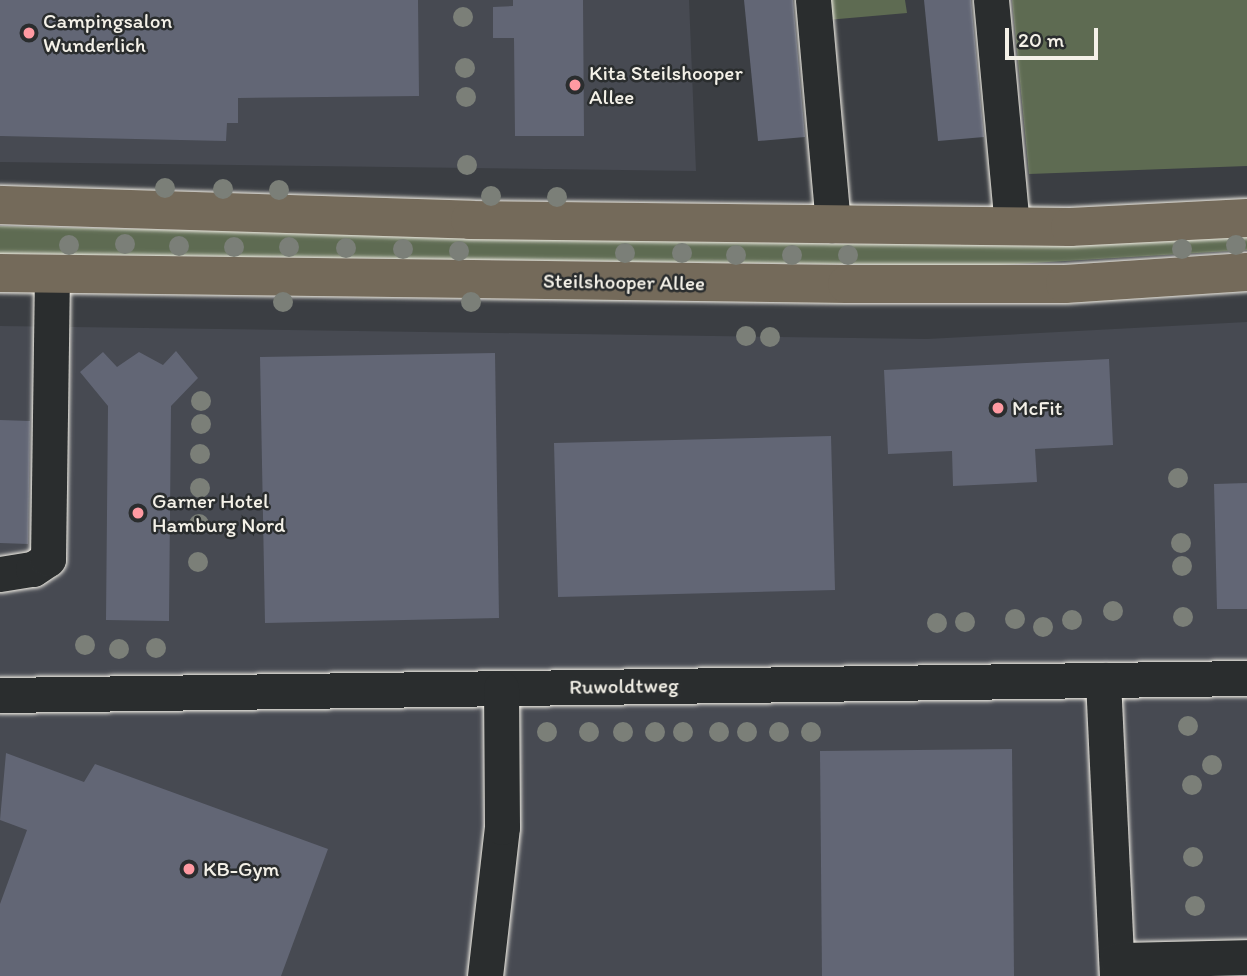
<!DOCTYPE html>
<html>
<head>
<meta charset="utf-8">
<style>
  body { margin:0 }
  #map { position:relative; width:1247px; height:976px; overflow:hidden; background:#3b3e43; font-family:Itim,sans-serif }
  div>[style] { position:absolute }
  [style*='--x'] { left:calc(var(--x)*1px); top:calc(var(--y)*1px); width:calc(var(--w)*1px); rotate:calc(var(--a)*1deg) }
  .built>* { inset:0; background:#474a52 }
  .green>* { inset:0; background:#5e6b52 }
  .building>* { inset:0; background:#626675 }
  .roads { filter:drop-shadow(0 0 2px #f4f1e8) drop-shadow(0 0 2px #f4f1e8) }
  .minor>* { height:35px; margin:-17.5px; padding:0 17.5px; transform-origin:17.5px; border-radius:17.5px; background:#2a2d2e }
  .major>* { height:38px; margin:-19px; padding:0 19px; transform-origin:19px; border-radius:19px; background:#746a5a }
  .trees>* { width:20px; height:20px; margin:-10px; border-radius:50%; background:#7b7f78 }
  .dots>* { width:19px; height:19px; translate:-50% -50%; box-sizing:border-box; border:4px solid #2a2d2e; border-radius:50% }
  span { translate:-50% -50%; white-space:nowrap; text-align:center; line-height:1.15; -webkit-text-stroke:5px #2a2d2e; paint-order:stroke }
  .poi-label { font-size:21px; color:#f4f1e8 }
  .left { translate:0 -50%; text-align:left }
  .street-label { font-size:21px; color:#f4f1e8 }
  .scale { position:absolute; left:1005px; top:28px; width:93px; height:32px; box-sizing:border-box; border:4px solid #f4f1e8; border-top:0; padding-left:9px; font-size:21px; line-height:24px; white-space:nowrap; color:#f4f1e8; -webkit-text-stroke:5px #2a2d2e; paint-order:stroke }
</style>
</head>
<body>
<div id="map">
  <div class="built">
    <div style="clip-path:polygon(0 0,689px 0,696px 171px,0 162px)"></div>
    <div style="clip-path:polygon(1247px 322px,1247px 976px,0 976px,0 326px,927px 339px)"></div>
  </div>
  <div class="green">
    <div style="clip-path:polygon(825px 0,905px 0,907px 13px,827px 20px)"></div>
    <div style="clip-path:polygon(1012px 0,1247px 0,1247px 166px,1029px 174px)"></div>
    <div style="clip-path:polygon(0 226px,851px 244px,1247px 237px,1247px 250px,982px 266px,0 254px)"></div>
  </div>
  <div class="building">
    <div style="clip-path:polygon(0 0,418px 0,419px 96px,238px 98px,238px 123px,227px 123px,226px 141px,0 136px)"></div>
    <div style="clip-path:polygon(513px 0,583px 0,584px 136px,515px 136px,514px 38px,493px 38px,493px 7px,513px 6px)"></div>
    <div style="clip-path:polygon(744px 0,793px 0,805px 137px,758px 141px)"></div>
    <div style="clip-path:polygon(924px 0,971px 0,984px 137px,938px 141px)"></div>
    <div style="clip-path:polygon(176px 351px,198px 378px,171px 406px,169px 621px,106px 620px,108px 406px,80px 372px,103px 352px,117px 367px,139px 352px,163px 365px)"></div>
    <div style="clip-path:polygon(495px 353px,499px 618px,265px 623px,260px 357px)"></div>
    <div style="clip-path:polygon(1109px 359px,1113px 445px,1035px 449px,1037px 482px,953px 486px,952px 451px,888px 454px,884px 370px)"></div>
    <div style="clip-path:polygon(0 420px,30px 421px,28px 544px,0 543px)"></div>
    <div style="clip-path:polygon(831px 436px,835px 590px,558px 597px,554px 443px)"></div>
    <div style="clip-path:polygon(1247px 483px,1247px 609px,1217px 609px,1214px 484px)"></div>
    <div style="clip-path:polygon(1012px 749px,1014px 976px,822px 976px,820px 751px)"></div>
    <div style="clip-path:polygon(6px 753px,84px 782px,95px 764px,328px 849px,281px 976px,0 976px,0 904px,27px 830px,0 820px)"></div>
  </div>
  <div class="roads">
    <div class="minor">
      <div style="--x:813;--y:0;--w:226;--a:84.9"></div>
      <div style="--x:991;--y:0;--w:227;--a:84.7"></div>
      <div style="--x:0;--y:574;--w:33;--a:-9"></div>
      <div style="--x:33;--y:569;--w:18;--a:-34"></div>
      <div style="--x:48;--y:559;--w:285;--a:-89.2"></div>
      <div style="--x:1103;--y:680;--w:296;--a:87.3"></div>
      <div style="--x:0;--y:695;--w:1247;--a:-0.78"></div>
      <div style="--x:1117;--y:960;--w:130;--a:-1.3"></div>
      <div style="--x:485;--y:976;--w:150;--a:-83.5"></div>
      <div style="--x:502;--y:827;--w:139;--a:-90.4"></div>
    </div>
    <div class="major">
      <div style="--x:0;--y:205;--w:470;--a:1.8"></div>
      <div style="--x:470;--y:220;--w:600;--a:0.67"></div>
      <div style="--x:1070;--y:227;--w:177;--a:-2.9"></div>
      <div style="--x:0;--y:273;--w:847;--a:0.74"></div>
      <div style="--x:847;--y:284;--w:218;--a:0"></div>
      <div style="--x:1065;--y:284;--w:182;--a:-3.8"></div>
    </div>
  </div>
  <div class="trees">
    <div style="left:463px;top:17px"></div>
    <div style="left:465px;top:68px"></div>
    <div style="left:466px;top:97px"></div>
    <div style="left:467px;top:165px"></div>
    <div style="left:165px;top:188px"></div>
    <div style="left:223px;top:189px"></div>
    <div style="left:279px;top:190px"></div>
    <div style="left:491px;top:196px"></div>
    <div style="left:557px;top:197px"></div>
    <div style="left:125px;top:244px"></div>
    <div style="left:69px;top:245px"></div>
    <div style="left:1236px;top:245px"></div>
    <div style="left:179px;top:246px"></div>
    <div style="left:234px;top:247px"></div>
    <div style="left:289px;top:247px"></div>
    <div style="left:346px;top:248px"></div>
    <div style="left:403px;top:249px"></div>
    <div style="left:1182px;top:249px"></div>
    <div style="left:459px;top:251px"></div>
    <div style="left:625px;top:253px"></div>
    <div style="left:682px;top:253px"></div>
    <div style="left:736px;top:255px"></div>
    <div style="left:792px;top:255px"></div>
    <div style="left:848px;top:255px"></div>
    <div style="left:283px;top:302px"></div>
    <div style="left:471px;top:302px"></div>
    <div style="left:746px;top:336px"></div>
    <div style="left:770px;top:337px"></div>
    <div style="left:201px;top:401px"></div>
    <div style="left:201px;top:424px"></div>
    <div style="left:200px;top:454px"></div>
    <div style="left:1178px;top:478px"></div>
    <div style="left:200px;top:488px"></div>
    <div style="left:199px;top:524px"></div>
    <div style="left:1181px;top:543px"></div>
    <div style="left:198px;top:562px"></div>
    <div style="left:1182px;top:566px"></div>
    <div style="left:1113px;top:611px"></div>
    <div style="left:1183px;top:617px"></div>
    <div style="left:1015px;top:619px"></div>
    <div style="left:1072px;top:620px"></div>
    <div style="left:965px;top:622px"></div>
    <div style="left:937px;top:623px"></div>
    <div style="left:1043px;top:627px"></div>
    <div style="left:85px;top:645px"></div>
    <div style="left:156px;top:648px"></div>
    <div style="left:119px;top:649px"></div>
    <div style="left:1188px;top:726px"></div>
    <div style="left:547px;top:732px"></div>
    <div style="left:589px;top:732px"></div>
    <div style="left:623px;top:732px"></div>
    <div style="left:655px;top:732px"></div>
    <div style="left:683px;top:732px"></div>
    <div style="left:719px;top:732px"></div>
    <div style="left:747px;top:732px"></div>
    <div style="left:779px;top:732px"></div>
    <div style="left:811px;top:732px"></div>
    <div style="left:1212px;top:765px"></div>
    <div style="left:1192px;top:785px"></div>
    <div style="left:1193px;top:857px"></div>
    <div style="left:1195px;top:906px"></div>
  </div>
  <div class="dots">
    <div style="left:29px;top:33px;background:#ff9aa2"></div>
    <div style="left:575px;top:85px;background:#ff9aa2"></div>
    <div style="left:998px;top:408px;background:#ff9aa2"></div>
    <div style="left:138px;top:513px;background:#ff9aa2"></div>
    <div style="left:189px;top:869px;background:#ff9aa2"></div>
  </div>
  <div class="poi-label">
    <span class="left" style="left:43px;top:33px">Campingsalon<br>Wunderlich</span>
    <span class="left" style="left:589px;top:85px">Kita Steilshooper<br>Allee</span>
    <span class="left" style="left:1012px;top:408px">McFit</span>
    <span class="left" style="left:152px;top:513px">Garner Hotel<br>Hamburg Nord</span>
    <span class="left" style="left:203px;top:869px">KB-Gym</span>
  </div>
  <div class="street-label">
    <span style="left:624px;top:282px;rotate:1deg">Steilshooper Allee</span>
    <span style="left:624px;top:686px;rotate:-1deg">Ruwoldtweg</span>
  </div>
  <div class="scale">20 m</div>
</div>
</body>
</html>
